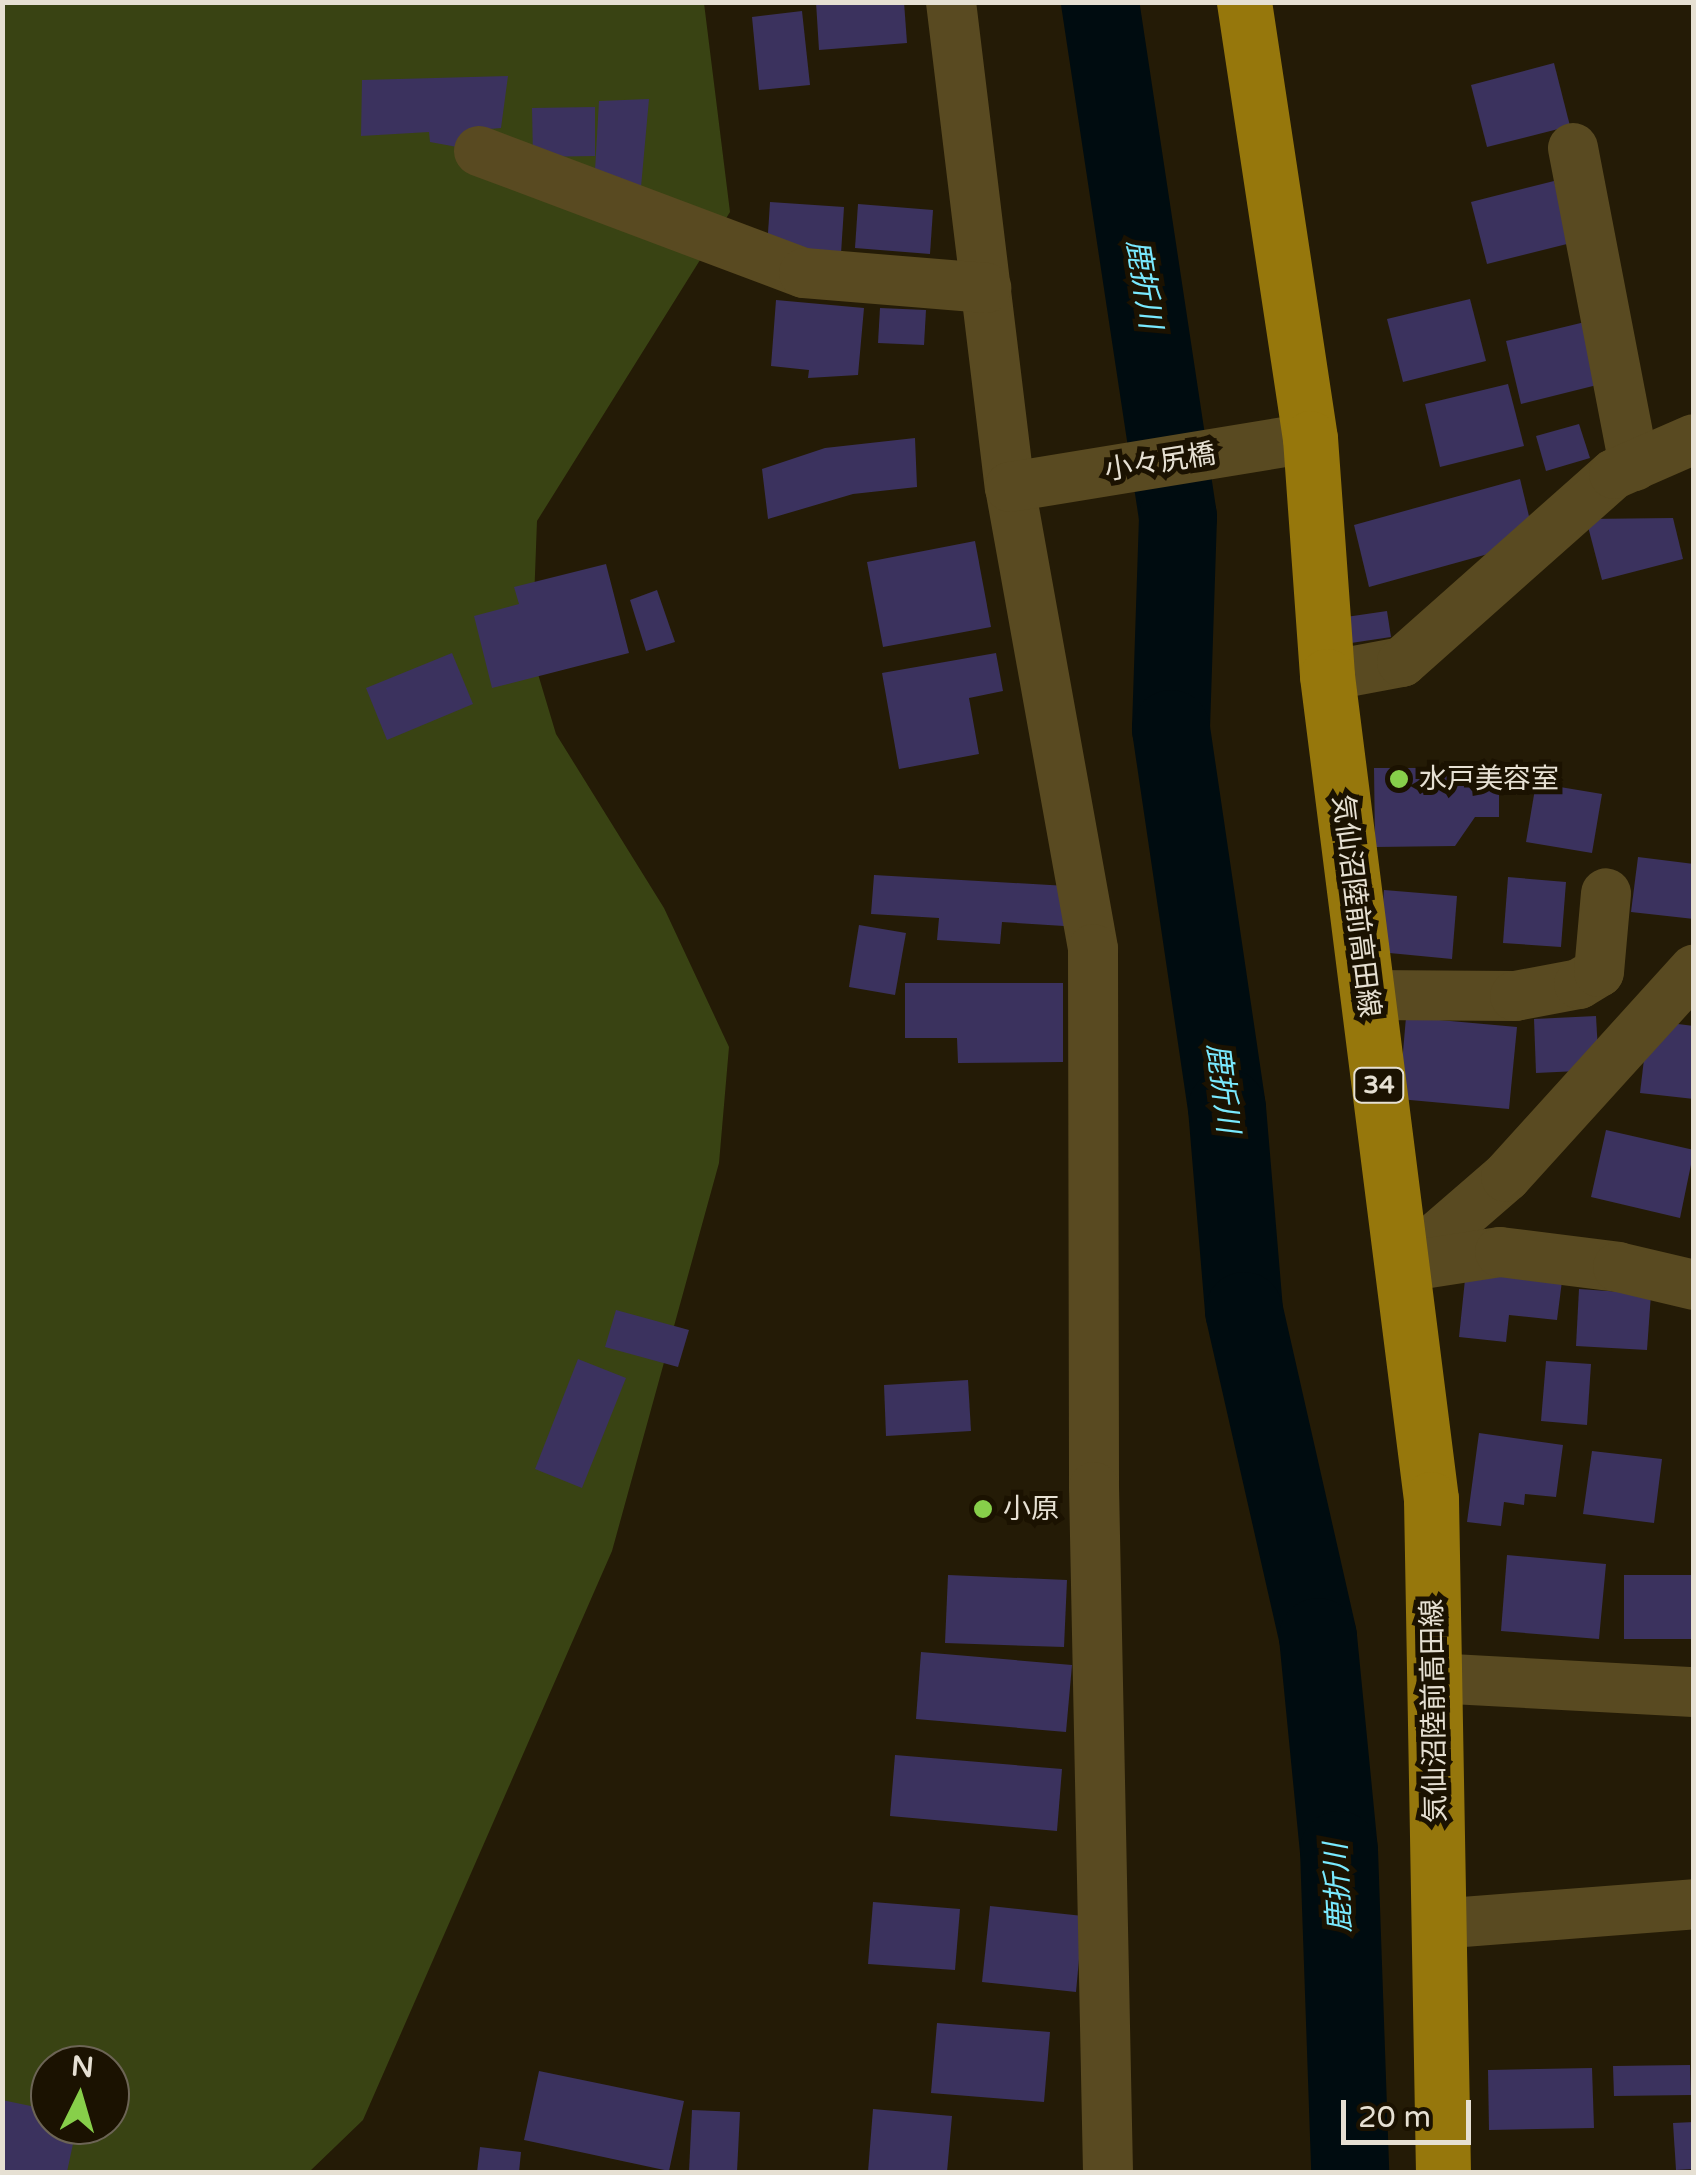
<!DOCTYPE html>
<html>
<head>
<meta charset="utf-8">
<style>
  body { margin:0 }
  #map { position:relative; width:1696px; height:2175px; overflow:hidden; background:#241b06; font-family:"Varela Round","Noto Sans JP",sans-serif }
  div>[style] { position:absolute }
  [style*='--x'] { left:calc(var(--x)*1px); top:calc(var(--y)*1px); width:calc(var(--w)*1px); rotate:calc(var(--a)*1deg) }
  .green>* { inset:0; background:#394313 }
  .river>* { height:78px; margin:-39px; padding:0 39px; transform-origin:39px; border-radius:39px; background:#000c10 }
  .building>* { inset:0; background:#3b325e }
  .minor>* { height:50px; margin:-25px; padding:0 25px; transform-origin:25px; border-radius:25px; background:#594a21 }
  .major>* { height:55px; margin:-27.5px; padding:0 27.5px; transform-origin:27.5px; border-radius:27.5px; background:#96770c }
  .dots>* { width:28px; height:28px; translate:-50% -50%; box-sizing:border-box; border:5px solid #1b1201; border-radius:50% }
  span { translate:-50% -50%; white-space:nowrap; text-align:center; line-height:1.15; -webkit-text-stroke:10px #1b1201; paint-order:stroke }
  .shield-label span { padding:2px 8px; background:#1b1201; border:2px solid; border-radius:8px; -webkit-text-stroke-width:0 }
  .shield-label { font-size:25px; color:#e6e0d3; font-weight:700 }
  .street-label { font-size:28px; color:#e6e0d3 }
  .poi-label { font-size:28px; color:#e6e0d3 }
  .left { translate:0 -50%; text-align:left }
  .water-label { font-size:30px; color:#79e9fe; font-style:italic }
  .frame { position:absolute; inset:0; border:5px solid #e6e0d3; pointer-events:none }
  .north { position:absolute; left:30px; top:2045px; width:100px; height:100px; box-sizing:border-box; background:#1b1201; border:2px solid #6c6455; border-radius:50%; rotate:5deg; font-size:28px; font-weight:700; line-height:40px; text-align:center; color:#e6e0d3 }
  .north::after { content:''; display:block; margin:auto; width:35px; height:45px; background:#87cf4a; clip-path:polygon(50% 0,100% 100%,50% 72%,0 100%) }
  .scale { position:absolute; left:1341px; top:2100px; width:130px; height:45px; box-sizing:border-box; border:5px solid #e6e0d3; border-top:0; padding-left:12px; font-size:30px; line-height:35px; white-space:nowrap; color:#e6e0d3; -webkit-text-stroke:8px #1b1201; paint-order:stroke }
</style>
</head>
<body>
<div id="map">
  <div class="green">
    <div style="clip-path:polygon(evenodd,3px 3px,704px 3px,730px 212px,537px 521px,532px 654px,556px 734px,664px 908px,729px 1047px,719px 1163px,612px 1551px,363px 2120px,309px 2172px,3px 2172px,3px 3px,50px 2065px,110px 2065px,110px 2125px,50px 2125px,50px 2065px)"></div>
  </div>
  <div class="river">
    <div style="--x:1100;--y:2;--w:521;--a:81.39"></div>
    <div style="--x:1178;--y:517;--w:212;--a:91.9"></div>
    <div style="--x:1171;--y:729;--w:383;--a:81.6"></div>
    <div style="--x:1227;--y:1108;--w:204;--a:85.2"></div>
    <div style="--x:1244;--y:1311;--w:334;--a:77.2"></div>
    <div style="--x:1318;--y:1637;--w:214;--a:84.4"></div>
    <div style="--x:1339;--y:1850;--w:322;--a:88"></div>
  </div>
  <div class="building">
    <div style="clip-path:polygon(816px 2px,904px 2px,907px 43px,819px 50px)"></div>
    <div style="clip-path:polygon(802px 11px,810px 85px,759px 90px,752px 17px)"></div>
    <div style="clip-path:polygon(1554px 63px,1570px 126px,1487px 147px,1471px 85px)"></div>
    <div style="clip-path:polygon(508px 76px,501px 128px,489px 129px,479px 151px,430px 142px,429px 132px,361px 136px,362px 80px)"></div>
    <div style="clip-path:polygon(649px 99px,641px 187px,594px 188px,599px 101px)"></div>
    <div style="clip-path:polygon(595px 107px,595px 156px,533px 157px,532px 108px)"></div>
    <div style="clip-path:polygon(1554px 181px,1571px 243px,1487px 264px,1471px 202px)"></div>
    <div style="clip-path:polygon(770px 202px,844px 207px,841px 254px,767px 249px)"></div>
    <div style="clip-path:polygon(858px 204px,933px 210px,930px 254px,855px 248px)"></div>
    <div style="clip-path:polygon(1470px 299px,1486px 361px,1403px 382px,1387px 319px)"></div>
    <div style="clip-path:polygon(776px 300px,864px 308px,858px 375px,808px 378px,809px 370px,771px 366px)"></div>
    <div style="clip-path:polygon(880px 308px,926px 310px,924px 345px,878px 343px)"></div>
    <div style="clip-path:polygon(1589px 321px,1605px 383px,1521px 404px,1506px 341px)"></div>
    <div style="clip-path:polygon(1508px 384px,1524px 446px,1440px 467px,1425px 404px)"></div>
    <div style="clip-path:polygon(1579px 424px,1590px 458px,1546px 471px,1536px 436px)"></div>
    <div style="clip-path:polygon(915px 438px,917px 487px,853px 494px,768px 519px,762px 469px,825px 448px)"></div>
    <div style="clip-path:polygon(1520px 479px,1535px 541px,1369px 587px,1354px 525px)"></div>
    <div style="clip-path:polygon(1673px 518px,1683px 559px,1602px 580px,1586px 519px)"></div>
    <div style="clip-path:polygon(975px 541px,991px 627px,883px 647px,867px 562px)"></div>
    <div style="clip-path:polygon(606px 564px,629px 653px,492px 688px,474px 616px,519px 604px,514px 587px)"></div>
    <div style="clip-path:polygon(657px 590px,675px 642px,646px 651px,630px 600px)"></div>
    <div style="clip-path:polygon(1387px 611px,1391px 637px,1351px 643px,1346px 617px)"></div>
    <div style="clip-path:polygon(452px 653px,473px 704px,387px 740px,366px 688px)"></div>
    <div style="clip-path:polygon(996px 653px,1003px 691px,969px 698px,979px 754px,899px 769px,882px 673px)"></div>
    <div style="clip-path:polygon(1374px 768px,1499px 768px,1499px 817px,1475px 817px,1455px 846px,1375px 847px)"></div>
    <div style="clip-path:polygon(1536px 783px,1602px 794px,1592px 853px,1526px 842px)"></div>
    <div style="clip-path:polygon(1638px 857px,1694px 864px,1694px 919px,1631px 912px)"></div>
    <div style="clip-path:polygon(874px 875px,1067px 886px,1064px 926px,1002px 922px,1000px 944px,937px 940px,939px 918px,871px 914px)"></div>
    <div style="clip-path:polygon(1508px 877px,1566px 882px,1561px 947px,1503px 943px)"></div>
    <div style="clip-path:polygon(1384px 890px,1457px 896px,1452px 959px,1379px 952px)"></div>
    <div style="clip-path:polygon(859px 925px,906px 933px,895px 995px,849px 987px)"></div>
    <div style="clip-path:polygon(905px 983px,1063px 983px,1063px 1062px,958px 1063px,957px 1038px,905px 1038px)"></div>
    <div style="clip-path:polygon(1596px 1016px,1599px 1070px,1536px 1073px,1534px 1019px)"></div>
    <div style="clip-path:polygon(1406px 1017px,1517px 1027px,1509px 1109px,1399px 1099px)"></div>
    <div style="clip-path:polygon(1670px 1023px,1694px 1026px,1694px 1099px,1640px 1093px,1644px 1059px)"></div>
    <div style="clip-path:polygon(1606px 1130px,1694px 1150px,1680px 1218px,1591px 1197px)"></div>
    <div style="clip-path:polygon(1466px 1270px,1562px 1281px,1557px 1320px,1509px 1315px,1506px 1342px,1459px 1337px)"></div>
    <div style="clip-path:polygon(1579px 1289px,1651px 1294px,1647px 1350px,1576px 1346px)"></div>
    <div style="clip-path:polygon(616px 1310px,689px 1330px,678px 1367px,605px 1347px)"></div>
    <div style="clip-path:polygon(578px 1359px,626px 1378px,582px 1488px,535px 1469px)"></div>
    <div style="clip-path:polygon(1546px 1361px,1591px 1364px,1587px 1425px,1541px 1421px)"></div>
    <div style="clip-path:polygon(968px 1380px,971px 1431px,886px 1436px,884px 1385px)"></div>
    <div style="clip-path:polygon(1479px 1433px,1563px 1445px,1556px 1497px,1525px 1494px,1524px 1505px,1504px 1502px,1501px 1526px,1467px 1522px)"></div>
    <div style="clip-path:polygon(1592px 1451px,1662px 1459px,1654px 1523px,1583px 1514px)"></div>
    <div style="clip-path:polygon(1507px 1555px,1606px 1564px,1599px 1639px,1501px 1631px)"></div>
    <div style="clip-path:polygon(948px 1575px,1067px 1580px,1064px 1647px,945px 1643px)"></div>
    <div style="clip-path:polygon(1624px 1575px,1694px 1575px,1694px 1639px,1624px 1639px)"></div>
    <div style="clip-path:polygon(921px 1652px,1072px 1665px,1066px 1732px,916px 1719px)"></div>
    <div style="clip-path:polygon(895px 1755px,1062px 1769px,1057px 1831px,890px 1816px)"></div>
    <div style="clip-path:polygon(873px 1902px,960px 1909px,955px 1970px,868px 1964px)"></div>
    <div style="clip-path:polygon(990px 1906px,1083px 1916px,1076px 1992px,982px 1982px)"></div>
    <div style="clip-path:polygon(937px 2023px,1050px 2032px,1044px 2102px,931px 2093px)"></div>
    <div style="clip-path:polygon(1690px 2065px,1691px 2095px,1614px 2096px,1613px 2066px)"></div>
    <div style="clip-path:polygon(1592px 2068px,1594px 2128px,1489px 2130px,1488px 2070px)"></div>
    <div style="clip-path:polygon(539px 2071px,684px 2101px,669px 2171px,524px 2140px)"></div>
    <div style="clip-path:polygon(2px 2100px,50px 2110px,50px 2125px,77px 2125px,67px 2172px,2px 2172px)"></div>
    <div style="clip-path:polygon(873px 2109px,952px 2116px,947px 2172px,868px 2172px)"></div>
    <div style="clip-path:polygon(692px 2110px,740px 2112px,737px 2172px,689px 2172px)"></div>
    <div style="clip-path:polygon(1694px 2122px,1694px 2169px,1676px 2170px,1673px 2123px)"></div>
    <div style="clip-path:polygon(480px 2147px,521px 2152px,519px 2172px,477px 2172px)"></div>
  </div>
  <div class="minor">
    <div style="--x:951;--y:2;--w:489;--a:83.1"></div>
    <div style="--x:1010;--y:487;--w:469;--a:79.8"></div>
    <div style="--x:1093;--y:949;--w:538;--a:89.89"></div>
    <div style="--x:1094;--y:1487;--w:685;--a:88.83"></div>
    <div style="--x:1573;--y:148;--w:324;--a:79.1"></div>
    <div style="--x:479;--y:151;--w:347;--a:20.6"></div>
    <div style="--x:804;--y:273;--w:183;--a:4.7"></div>
    <div style="--x:1010;--y:487;--w:304;--a:-9.3"></div>
    <div style="--x:1327;--y:676;--w:76;--a:-10.6"></div>
    <div style="--x:1402;--y:662;--w:283;--a:-41.6"></div>
    <div style="--x:1614;--y:474;--w:87;--a:-23.6"></div>
    <div style="--x:1367;--y:995;--w:148;--a:0.4"></div>
    <div style="--x:1515;--y:996;--w:65;--a:-10.6"></div>
    <div style="--x:1579;--y:984;--w:23;--a:-31"></div>
    <div style="--x:1599;--y:972;--w:79;--a:-84.9"></div>
    <div style="--x:1402;--y:1267;--w:138;--a:-40.9"></div>
    <div style="--x:1506;--y:1177;--w:280;--a:-47.8"></div>
    <div style="--x:1403;--y:1267;--w:98;--a:-8.8"></div>
    <div style="--x:1500;--y:1252;--w:119;--a:7.2"></div>
    <div style="--x:1618;--y:1267;--w:78;--a:13.3"></div>
    <div style="--x:1433;--y:1678;--w:261;--a:3.1"></div>
    <div style="--x:1437;--y:1924;--w:258;--a:-4.4"></div>
  </div>
  <div class="major">
    <div style="--x:1244;--y:2;--w:441;--a:81.4"></div>
    <div style="--x:1310;--y:438;--w:239;--a:85.9"></div>
    <div style="--x:1327;--y:676;--w:830;--a:82.8"></div>
    <div style="--x:1431;--y:1499;--w:673;--a:88.98"></div>
  </div>
  <div class="dots">
    <div style="left:1399px;top:779px;background:#87cf4a"></div>
    <div style="left:983px;top:1509px;background:#87cf4a"></div>
  </div>
  <div class="shield-label">
    <span style="left:1379px;top:1085px">34</span>
  </div>
  <div class="street-label">
    <span style="left:1160px;top:462px;rotate:-9deg">小々尻橋</span>
    <span style="left:1356px;top:906px;rotate:83deg">気仙沼陸前高田線</span>
    <span style="left:1434px;top:1711px;rotate:-91deg">気仙沼陸前高田線</span>
  </div>
  <div class="poi-label">
    <span class="left" style="left:1419px;top:779px">水戸美容室</span>
    <span class="left" style="left:1003px;top:1509px">小原</span>
  </div>
  <div class="water-label">
    <span style="left:1143px;top:284px;rotate:81deg">鹿折川</span>
    <span style="left:1222px;top:1088px;rotate:83deg">鹿折川</span>
    <span style="left:1339px;top:1888px;rotate:-93deg">鹿折川</span>
  </div>
  <div class="frame"></div>
  <div class="north">N</div>
  <div class="scale">20 m</div>
</div>
</body>
</html>
